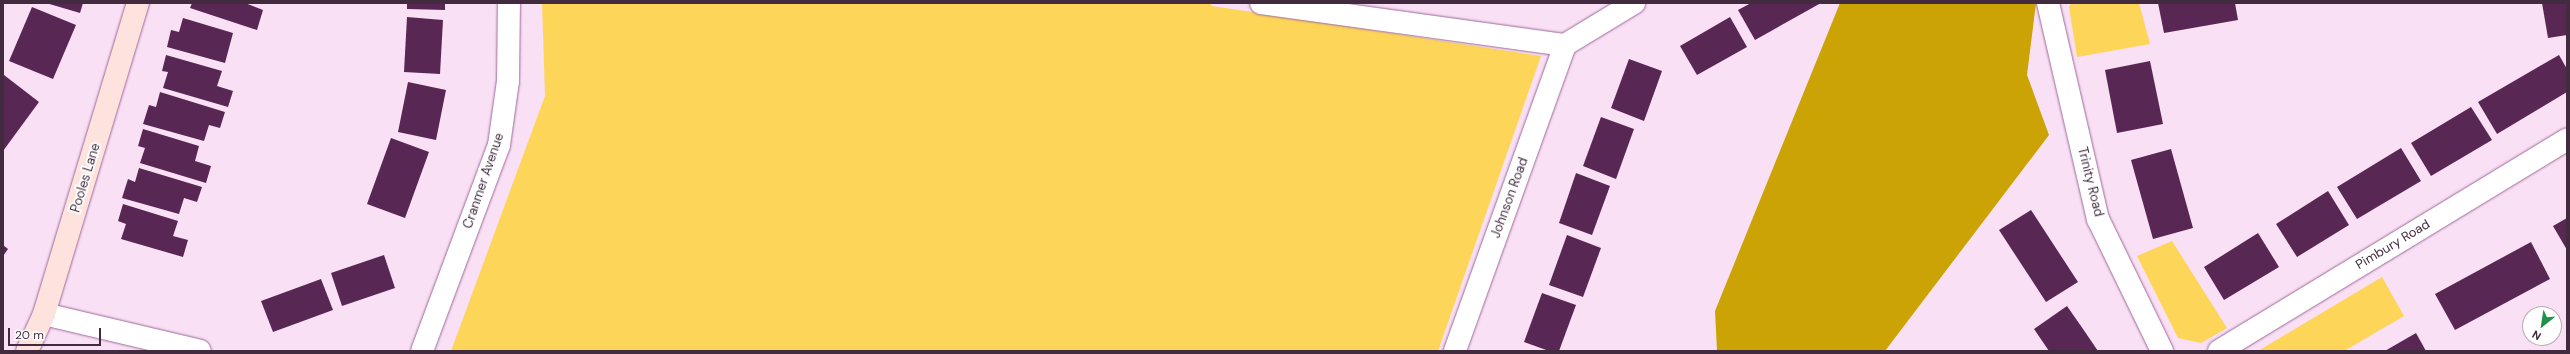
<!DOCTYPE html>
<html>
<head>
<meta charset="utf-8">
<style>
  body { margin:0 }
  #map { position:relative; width:2570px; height:354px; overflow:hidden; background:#f9e0f5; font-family:"DM Sans",sans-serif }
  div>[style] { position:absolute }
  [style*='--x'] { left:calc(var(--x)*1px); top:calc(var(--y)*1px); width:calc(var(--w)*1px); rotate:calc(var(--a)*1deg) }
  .green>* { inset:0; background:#fdd558 }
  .forest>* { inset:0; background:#cba305 }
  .building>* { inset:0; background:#592754 }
  .roads { filter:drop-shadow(0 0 1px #9f6898) drop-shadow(0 0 1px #9f6898) }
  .street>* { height:22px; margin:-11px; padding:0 11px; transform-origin:11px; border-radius:11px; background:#fff }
  .secondary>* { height:22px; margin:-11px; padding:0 11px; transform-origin:11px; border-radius:11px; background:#fee2dd }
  span { translate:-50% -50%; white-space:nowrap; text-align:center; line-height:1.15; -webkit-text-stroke:4px #fff; paint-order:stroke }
  .street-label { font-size:13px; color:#422b3f }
  .frame { position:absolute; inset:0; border:4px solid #422b3f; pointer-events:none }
  .north { position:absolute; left:2522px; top:306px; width:40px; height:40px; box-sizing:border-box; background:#fff; border:1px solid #b3aab2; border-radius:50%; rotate:210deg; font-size:11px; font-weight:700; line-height:16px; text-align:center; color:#422b3f }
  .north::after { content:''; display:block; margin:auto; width:14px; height:18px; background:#1e914b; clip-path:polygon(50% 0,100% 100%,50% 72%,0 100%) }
  .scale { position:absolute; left:8px; top:328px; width:93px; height:18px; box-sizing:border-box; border:2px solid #422b3f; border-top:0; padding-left:5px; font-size:12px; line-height:14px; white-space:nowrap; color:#422b3f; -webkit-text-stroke:3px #fff; paint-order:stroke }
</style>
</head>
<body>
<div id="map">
  <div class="green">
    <div style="clip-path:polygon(542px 3px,1210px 3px,1212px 6px,1541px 56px,1438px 351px,451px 351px,545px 96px)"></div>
    <div style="clip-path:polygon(2071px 3px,2139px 3px,2150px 44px,2077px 57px,2069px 7px)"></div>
    <div style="clip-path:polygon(2172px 241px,2227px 328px,2201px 343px,2178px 338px,2137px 256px)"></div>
    <div style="clip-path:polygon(2382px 277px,2404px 316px,2344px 351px,2258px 351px)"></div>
  </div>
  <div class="forest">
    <div style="clip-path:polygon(1840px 3px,2036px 3px,2027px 75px,2049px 135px,1885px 351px,1717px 351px,1715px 311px)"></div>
  </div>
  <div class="building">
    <div style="clip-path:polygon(46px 3px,83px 3px,80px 13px)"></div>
    <div style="clip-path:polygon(192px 3px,245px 3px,263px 10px,257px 30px,190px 8px)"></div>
    <div style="clip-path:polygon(407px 3px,445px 3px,445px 10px,407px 9px)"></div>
    <div style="clip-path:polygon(1751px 3px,1821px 3px,1755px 40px,1738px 10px)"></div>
    <div style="clip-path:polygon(2158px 3px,2235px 3px,2238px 20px,2164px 33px)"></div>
    <div style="clip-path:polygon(2542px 3px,2567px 3px,2567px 35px,2548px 38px)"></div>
    <div style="clip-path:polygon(32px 7px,76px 25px,53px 79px,9px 61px)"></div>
    <div style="clip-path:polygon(407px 17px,443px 20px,440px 74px,404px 72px)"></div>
    <div style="clip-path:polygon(1730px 17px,1747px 47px,1697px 75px,1680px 46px)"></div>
    <div style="clip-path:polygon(183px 18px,233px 33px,225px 63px,167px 47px,171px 30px,179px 32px)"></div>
    <div style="clip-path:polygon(166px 55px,222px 71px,217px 86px,233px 91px,228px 107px,163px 88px,168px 72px,162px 71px)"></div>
    <div style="clip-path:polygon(2559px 55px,2567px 69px,2567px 92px,2497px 134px,2478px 102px)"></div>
    <div style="clip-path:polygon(1629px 59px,1662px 71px,1644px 121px,1611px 108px)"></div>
    <div style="clip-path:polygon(2150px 61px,2163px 124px,2117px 133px,2105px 70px)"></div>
    <div style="clip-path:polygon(4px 75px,39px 102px,3px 151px,3px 76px)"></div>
    <div style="clip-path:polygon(408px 82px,446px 90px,436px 140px,398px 132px)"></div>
    <div style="clip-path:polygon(160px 92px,225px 112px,220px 128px,209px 125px,204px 141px,143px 124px,149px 105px,156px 107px)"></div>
    <div style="clip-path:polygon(2471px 107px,2492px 140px,2431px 176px,2411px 143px)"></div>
    <div style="clip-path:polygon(1601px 117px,1634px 129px,1616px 179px,1583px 166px)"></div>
    <div style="clip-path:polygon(143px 129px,199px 146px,195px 161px,211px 166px,206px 183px,140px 163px,145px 148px,138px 146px)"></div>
    <div style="clip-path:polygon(391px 138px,429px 152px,405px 218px,367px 204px)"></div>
    <div style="clip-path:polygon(2401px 148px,2421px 181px,2357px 219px,2337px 187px)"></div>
    <div style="clip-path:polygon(2171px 149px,2193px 228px,2153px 239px,2131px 160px)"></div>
    <div style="clip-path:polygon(139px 168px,202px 187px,197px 202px,184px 198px,179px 214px,122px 198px,128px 179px,135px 182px)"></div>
    <div style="clip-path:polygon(1576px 173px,1610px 186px,1592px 235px,1559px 223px)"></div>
    <div style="clip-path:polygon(2328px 191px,2349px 225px,2297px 257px,2276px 224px)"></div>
    <div style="clip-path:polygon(123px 204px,178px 221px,173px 236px,188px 240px,183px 257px,121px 239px,126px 224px,118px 221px)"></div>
    <div style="clip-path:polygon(2031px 210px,2078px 282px,2046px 302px,1999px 230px)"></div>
    <div style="clip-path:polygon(2567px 218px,2567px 250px,2553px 226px)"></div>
    <div style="clip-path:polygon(2258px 233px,2279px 267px,2224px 300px,2204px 267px)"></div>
    <div style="clip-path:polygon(1567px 235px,1601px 248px,1583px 297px,1549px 285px)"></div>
    <div style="clip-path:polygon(2531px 242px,2550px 279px,2455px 330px,2435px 294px)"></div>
    <div style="clip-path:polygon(3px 245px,8px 249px,3px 256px)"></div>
    <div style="clip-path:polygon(384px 255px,395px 288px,342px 306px,331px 273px)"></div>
    <div style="clip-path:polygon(321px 279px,333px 310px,273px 332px,261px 301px)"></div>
    <div style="clip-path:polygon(1542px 293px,1576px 305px,1559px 351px,1549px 351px,1524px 342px)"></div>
    <div style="clip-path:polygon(2067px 306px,2083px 329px,2098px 351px,2049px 351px,2034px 329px)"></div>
    <div style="clip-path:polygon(2416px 333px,2426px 351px,2385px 351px,2390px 348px)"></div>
  </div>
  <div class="roads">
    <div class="street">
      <div style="--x:1261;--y:3;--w:307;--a:7.9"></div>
      <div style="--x:1565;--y:45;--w:325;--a:109.8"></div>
      <div style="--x:2048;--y:3;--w:222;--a:77"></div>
      <div style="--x:2098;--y:219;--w:147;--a:64.1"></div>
      <div style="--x:1565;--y:45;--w:81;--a:-31.3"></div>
      <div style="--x:44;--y:314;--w:160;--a:13.3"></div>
      <div style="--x:422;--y:351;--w:220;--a:-69.5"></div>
      <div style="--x:499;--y:145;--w:65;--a:-82"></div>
      <div style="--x:508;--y:81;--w:78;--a:-89.3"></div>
      <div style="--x:2219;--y:351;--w:407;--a:-31.3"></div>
    </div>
    <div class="secondary">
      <div style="--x:27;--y:351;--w:41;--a:-65.3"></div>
      <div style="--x:44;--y:314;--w:325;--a:-73.2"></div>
    </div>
  </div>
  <div class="street-label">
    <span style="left:86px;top:178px;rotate:-73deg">Pooles Lane</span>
    <span style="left:484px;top:181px;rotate:-71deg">Cranmer Avenue</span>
    <span style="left:2090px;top:182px;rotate:76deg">Trinity Road</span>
    <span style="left:1510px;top:198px;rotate:-70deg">Johnson Road</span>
    <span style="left:2393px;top:245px;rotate:-31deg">Pimbury Road</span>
  </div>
  <div class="frame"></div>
  <div class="north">N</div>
  <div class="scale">20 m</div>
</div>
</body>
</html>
